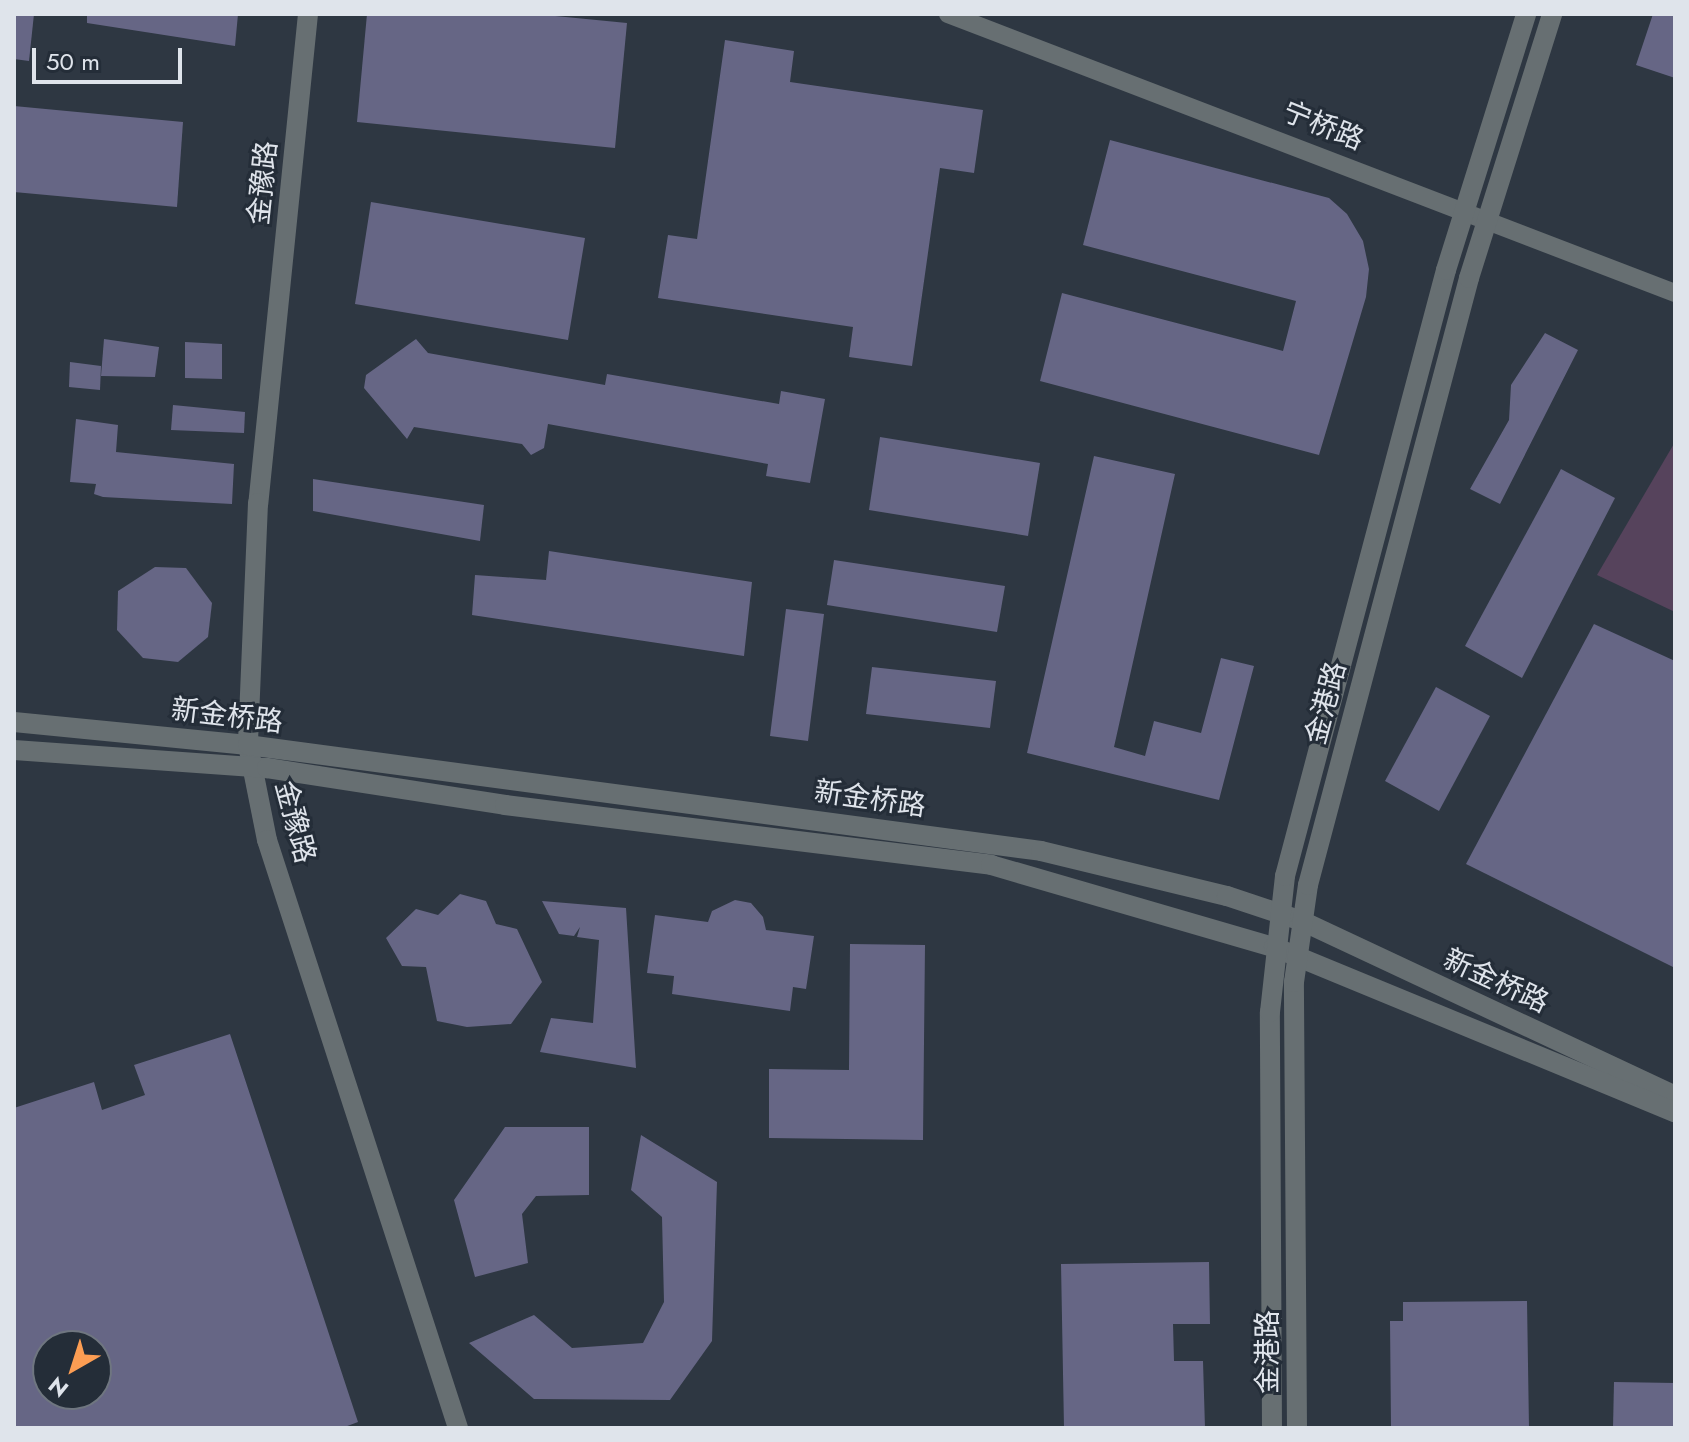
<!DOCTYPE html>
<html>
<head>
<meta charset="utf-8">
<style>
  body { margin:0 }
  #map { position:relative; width:1689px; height:1442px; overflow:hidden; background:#2e3742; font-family:Jost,"Noto Sans SC",sans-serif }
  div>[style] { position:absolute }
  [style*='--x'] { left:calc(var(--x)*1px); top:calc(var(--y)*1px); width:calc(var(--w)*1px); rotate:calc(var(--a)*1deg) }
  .green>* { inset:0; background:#56435c }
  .building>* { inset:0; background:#666685 }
  .minor>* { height:18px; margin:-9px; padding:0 9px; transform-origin:9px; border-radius:9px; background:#676f72 }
  .tertiary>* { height:20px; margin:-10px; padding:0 10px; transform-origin:10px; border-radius:10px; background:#676f72 }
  span { translate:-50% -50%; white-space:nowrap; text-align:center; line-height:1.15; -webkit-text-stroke:6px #242d38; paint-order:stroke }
  .street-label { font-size:28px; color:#dfe4eb }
  .frame { position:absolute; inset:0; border:16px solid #dfe4eb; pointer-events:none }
  .north { position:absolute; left:32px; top:1330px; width:80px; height:80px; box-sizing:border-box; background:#242d38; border:2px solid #6f7680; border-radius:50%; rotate:219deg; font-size:22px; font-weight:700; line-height:32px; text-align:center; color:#dfe4eb }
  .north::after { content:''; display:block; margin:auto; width:28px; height:36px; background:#fc9d53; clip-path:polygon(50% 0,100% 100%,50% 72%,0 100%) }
  .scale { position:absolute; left:32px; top:48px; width:150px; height:36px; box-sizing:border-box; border:4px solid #dfe4eb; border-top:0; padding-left:10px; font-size:24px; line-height:28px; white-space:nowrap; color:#dfe4eb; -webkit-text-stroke:6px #242d38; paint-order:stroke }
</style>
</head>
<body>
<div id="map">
  <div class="green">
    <div style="clip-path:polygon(1675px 442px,1675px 612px,1597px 575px)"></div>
  </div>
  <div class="building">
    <div style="clip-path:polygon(14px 14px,34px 14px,29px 61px,14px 59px)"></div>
    <div style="clip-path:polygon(87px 14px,238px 14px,235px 46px,87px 23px)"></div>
    <div style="clip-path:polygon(367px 14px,535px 14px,627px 23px,615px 148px,357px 122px)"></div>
    <div style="clip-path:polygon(1653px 14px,1675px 14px,1675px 78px,1636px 65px)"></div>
    <div style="clip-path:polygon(725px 40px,794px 51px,790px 82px,983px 110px,974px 173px,940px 168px,912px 366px,849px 357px,853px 327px,658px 298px,668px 235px,697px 239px)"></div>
    <div style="clip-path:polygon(14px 106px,183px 122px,177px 207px,14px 192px)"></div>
    <div style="clip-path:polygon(1110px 140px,1329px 198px,1347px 214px,1363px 241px,1369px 269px,1366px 297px,1319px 455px,1040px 381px,1062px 293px,1283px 351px,1296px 301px,1083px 245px)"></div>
    <div style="clip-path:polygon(371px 202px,585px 238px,568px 340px,355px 304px)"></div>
    <div style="clip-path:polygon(1545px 333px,1578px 350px,1500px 504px,1470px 489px,1509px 420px,1511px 385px)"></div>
    <div style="clip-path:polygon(104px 339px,159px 347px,155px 377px,101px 376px)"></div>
    <div style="clip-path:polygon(416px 339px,428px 353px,605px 385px,607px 374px,779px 404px,781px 391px,825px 399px,810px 483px,766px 476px,768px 464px,548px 424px,544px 448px,531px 455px,522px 444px,414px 427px,407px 439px,364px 388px,366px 375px)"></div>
    <div style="clip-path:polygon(185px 342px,222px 344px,222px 379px,185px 378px)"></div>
    <div style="clip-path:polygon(70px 362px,101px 366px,100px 390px,69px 387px)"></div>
    <div style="clip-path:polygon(173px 405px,245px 412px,244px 433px,171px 430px)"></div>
    <div style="clip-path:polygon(76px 419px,118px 425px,116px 452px,234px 464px,232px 504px,103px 497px,94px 494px,96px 484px,70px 482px)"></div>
    <div style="clip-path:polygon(880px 437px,1040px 463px,1028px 536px,869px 510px)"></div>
    <div style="clip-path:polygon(1094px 456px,1175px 474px,1114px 747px,1145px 756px,1154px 721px,1201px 733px,1221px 658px,1254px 666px,1219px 800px,1027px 753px)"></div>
    <div style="clip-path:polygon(1561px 469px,1615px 498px,1522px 678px,1465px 646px)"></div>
    <div style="clip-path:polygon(313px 479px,484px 505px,480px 541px,313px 511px)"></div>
    <div style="clip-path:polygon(549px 551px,752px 582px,744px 656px,472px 615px,475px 575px,546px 580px)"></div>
    <div style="clip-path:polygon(834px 560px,1005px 586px,997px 632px,827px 605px)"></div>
    <div style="clip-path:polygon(155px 567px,186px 568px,212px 603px,208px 637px,178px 662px,143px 658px,117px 630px,118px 591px)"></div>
    <div style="clip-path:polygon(786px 609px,824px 614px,808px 741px,770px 736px)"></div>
    <div style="clip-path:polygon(1594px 624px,1675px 661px,1675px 968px,1466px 864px)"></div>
    <div style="clip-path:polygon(872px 667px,996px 681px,990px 728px,866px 714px)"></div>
    <div style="clip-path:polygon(1436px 687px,1490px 716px,1439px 811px,1385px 781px)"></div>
    <div style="clip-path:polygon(460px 894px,486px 901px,496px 924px,517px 929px,542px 982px,511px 1024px,467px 1027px,437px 1021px,426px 967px,402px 966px,386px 938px,416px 909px,438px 915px)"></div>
    <div style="clip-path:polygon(735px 900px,751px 903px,763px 917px,766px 930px,814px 936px,806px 989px,793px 987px,790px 1011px,672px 994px,674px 976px,647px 973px,655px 915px,708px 922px,712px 911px)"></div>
    <div style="clip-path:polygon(542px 901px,626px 908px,636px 1068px,540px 1052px,551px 1018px,593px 1023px,599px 940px,577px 937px,580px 927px,574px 936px,559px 934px)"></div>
    <div style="clip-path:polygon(850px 944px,925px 945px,923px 1140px,769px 1138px,769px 1069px,849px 1070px)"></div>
    <div style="clip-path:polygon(evenodd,230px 1034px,358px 1422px,342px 1428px,14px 1428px,14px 1108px,94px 1082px,102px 1110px,145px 1095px,134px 1065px,230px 1034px,48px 1346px,96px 1346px,96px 1394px,48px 1394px,48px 1346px)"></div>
    <div style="clip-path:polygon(505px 1127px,589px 1127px,589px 1195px,536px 1196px,522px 1214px,528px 1263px,475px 1277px,454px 1200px)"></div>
    <div style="clip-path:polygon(641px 1135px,717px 1182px,712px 1341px,670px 1400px,534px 1399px,469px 1343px,534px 1315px,572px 1348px,643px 1343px,664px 1302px,662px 1217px,631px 1190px)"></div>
    <div style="clip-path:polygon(1209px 1262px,1210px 1324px,1173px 1324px,1174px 1361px,1203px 1361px,1205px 1428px,1064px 1428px,1061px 1264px)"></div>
    <div style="clip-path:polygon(1527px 1301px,1529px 1428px,1391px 1428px,1390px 1321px,1403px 1321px,1403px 1302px)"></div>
    <div style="clip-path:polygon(1614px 1382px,1675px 1383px,1675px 1428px,1613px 1428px)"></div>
  </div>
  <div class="minor">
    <div style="--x:948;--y:14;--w:779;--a:21"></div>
  </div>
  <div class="tertiary">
    <div style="--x:308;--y:14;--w:492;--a:95.8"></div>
    <div style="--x:258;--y:503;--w:242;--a:92.4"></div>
    <div style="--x:248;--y:745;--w:97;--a:78.7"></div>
    <div style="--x:267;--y:840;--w:618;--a:72"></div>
    <div style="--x:14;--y:722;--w:235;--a:5.6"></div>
    <div style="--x:248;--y:745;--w:800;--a:7.61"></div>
    <div style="--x:1041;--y:851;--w:191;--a:13.6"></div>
    <div style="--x:1227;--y:896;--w:79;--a:18.4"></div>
    <div style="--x:1302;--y:921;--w:412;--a:25.1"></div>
    <div style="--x:14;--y:750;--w:254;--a:4.1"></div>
    <div style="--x:267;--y:768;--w:241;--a:8.8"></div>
    <div style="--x:505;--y:805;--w:490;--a:7"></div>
    <div style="--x:991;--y:865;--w:295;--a:16.2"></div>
    <div style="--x:1274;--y:947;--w:434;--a:22.4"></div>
    <div style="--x:1272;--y:1428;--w:416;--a:-90.3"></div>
    <div style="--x:1270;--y:1012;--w:137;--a:-83.7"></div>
    <div style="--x:1285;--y:876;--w:627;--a:-75.12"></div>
    <div style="--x:1446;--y:270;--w:268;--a:-72.6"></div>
    <div style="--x:1297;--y:1428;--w:446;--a:-90.4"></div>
    <div style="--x:1294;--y:982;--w:98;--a:-81.8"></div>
    <div style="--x:1308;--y:885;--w:628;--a:-75.14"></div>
    <div style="--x:1469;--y:278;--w:277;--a:-72.5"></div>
  </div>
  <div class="street-label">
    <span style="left:1323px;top:126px;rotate:22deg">宁桥路</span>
    <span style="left:263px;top:183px;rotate:-84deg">金豫路</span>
    <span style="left:1326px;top:703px;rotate:-75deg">金港路</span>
    <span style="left:227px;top:716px;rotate:7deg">新金桥路</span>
    <span style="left:870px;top:799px;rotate:8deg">新金桥路</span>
    <span style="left:295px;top:822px;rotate:75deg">金豫路</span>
    <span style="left:1496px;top:981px;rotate:25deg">新金桥路</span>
    <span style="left:1268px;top:1352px;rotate:-90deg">金港路</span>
  </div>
  <div class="frame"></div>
  <div class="north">N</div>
  <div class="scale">50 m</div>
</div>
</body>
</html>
